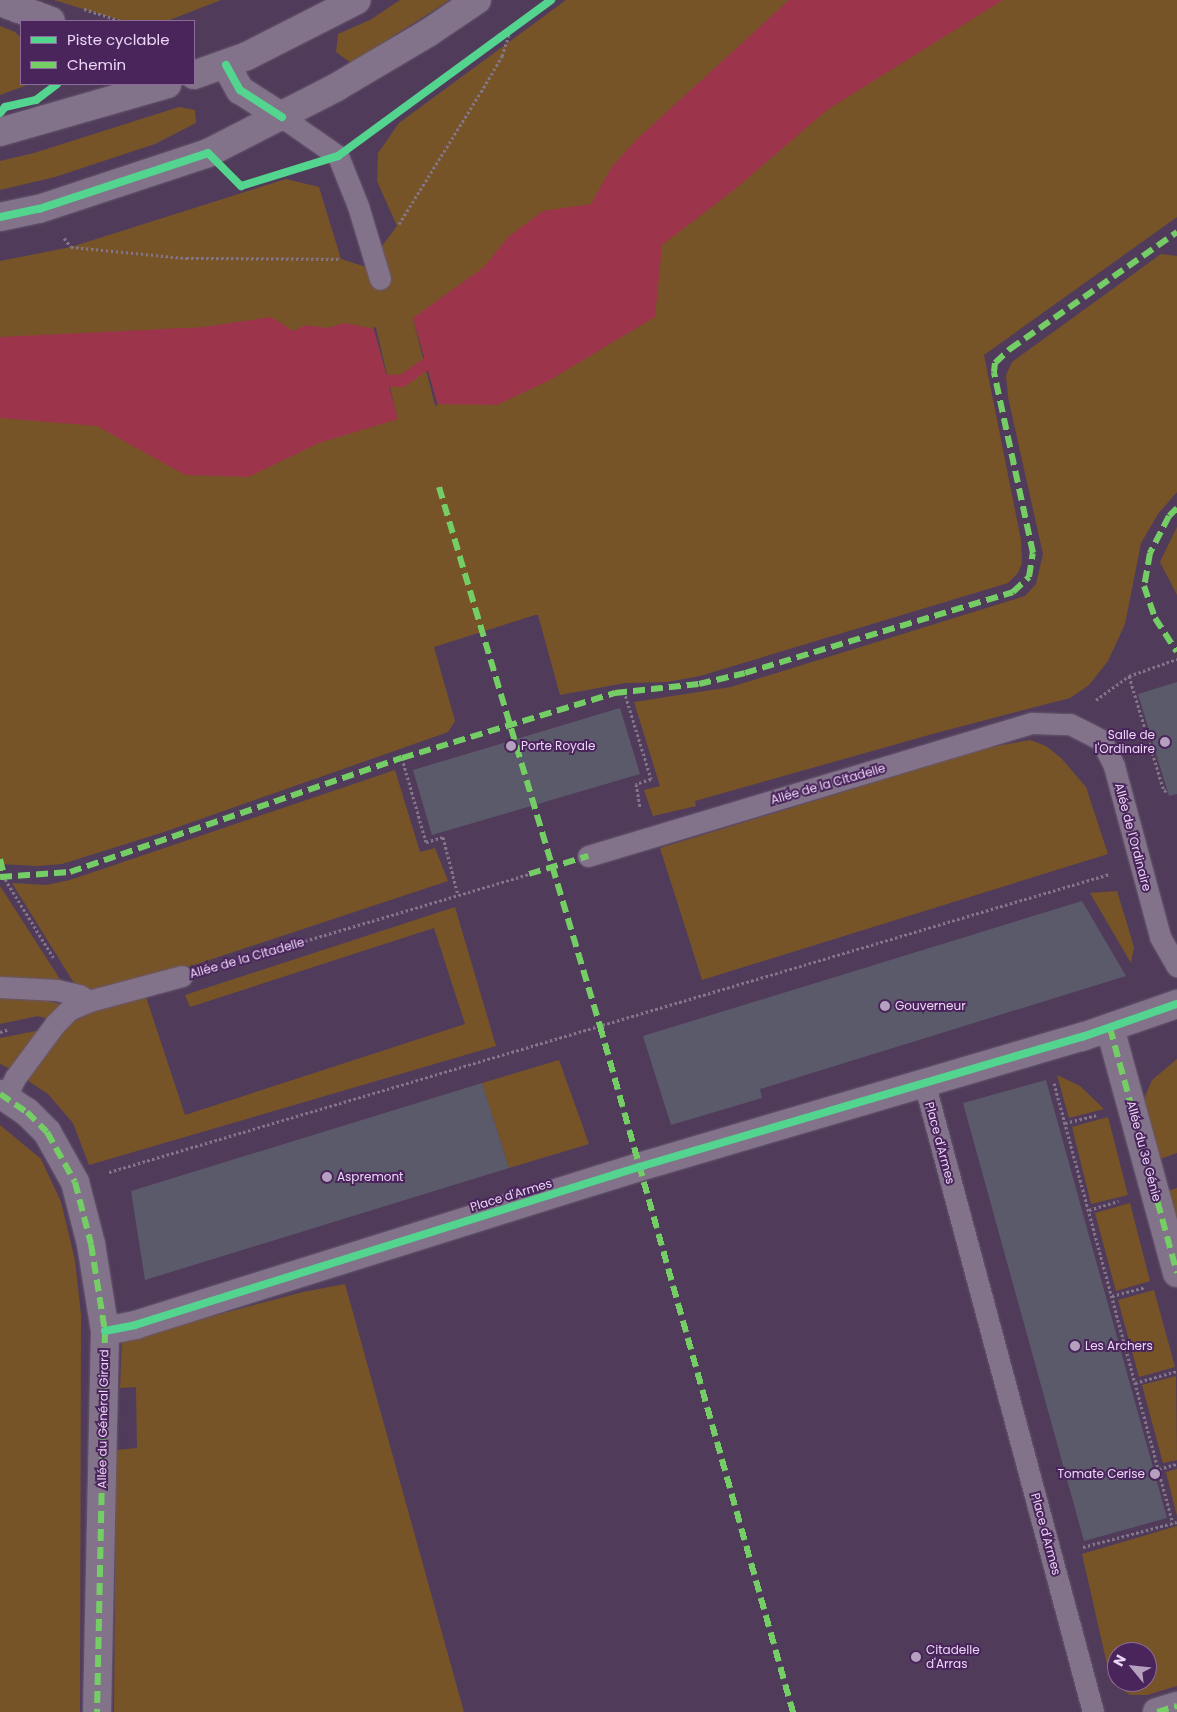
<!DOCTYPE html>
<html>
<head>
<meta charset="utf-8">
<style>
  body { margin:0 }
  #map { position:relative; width:1177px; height:1712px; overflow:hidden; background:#503c5a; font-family:Poppins,sans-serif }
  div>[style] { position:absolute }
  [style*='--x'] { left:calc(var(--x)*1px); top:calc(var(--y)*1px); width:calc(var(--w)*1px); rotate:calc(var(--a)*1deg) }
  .green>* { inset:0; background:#775428 }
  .water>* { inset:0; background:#9c354b }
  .pier>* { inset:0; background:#503c5a }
  .stream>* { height:12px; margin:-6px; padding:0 6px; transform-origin:6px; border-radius:6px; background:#9c354b }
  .building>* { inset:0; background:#5b5a6a }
  .path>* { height:3px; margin-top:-1.5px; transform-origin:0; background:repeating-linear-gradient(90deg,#84768a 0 2.5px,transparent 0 5px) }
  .roads { filter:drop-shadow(0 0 1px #695871) drop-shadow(0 0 1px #695871) }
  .lane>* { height:21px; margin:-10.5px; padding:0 10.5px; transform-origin:10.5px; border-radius:10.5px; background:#82738a }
  .street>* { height:28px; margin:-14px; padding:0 14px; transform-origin:14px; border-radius:14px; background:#82738a }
  .secondary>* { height:28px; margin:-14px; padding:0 14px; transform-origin:14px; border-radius:14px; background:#82738a }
  .quiet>* { height:6px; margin-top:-3px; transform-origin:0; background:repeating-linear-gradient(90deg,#74ce65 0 12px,transparent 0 18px) }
  .cycleway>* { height:8px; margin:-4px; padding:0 4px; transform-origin:4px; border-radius:4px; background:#53d58f }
  .dots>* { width:14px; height:14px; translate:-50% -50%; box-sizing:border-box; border:2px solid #4a255b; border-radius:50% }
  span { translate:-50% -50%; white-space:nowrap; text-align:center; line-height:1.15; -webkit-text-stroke:4px #4a255b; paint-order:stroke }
  .poi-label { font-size:12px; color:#ecd6f7 }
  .right { translate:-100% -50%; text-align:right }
  .left { translate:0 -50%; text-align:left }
  .street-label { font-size:12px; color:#ecd6f7 }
  .legend { position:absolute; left:20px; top:20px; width:175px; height:65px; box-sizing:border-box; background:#4a255b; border:1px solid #8b6c99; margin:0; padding:6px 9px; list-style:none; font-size:15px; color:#ecd6f7 }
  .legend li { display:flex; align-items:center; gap:10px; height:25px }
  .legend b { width:25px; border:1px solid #8b6c99 }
  .north { position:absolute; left:1107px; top:1642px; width:50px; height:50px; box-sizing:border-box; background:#4a255b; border:1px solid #8b6c99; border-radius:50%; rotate:298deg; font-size:14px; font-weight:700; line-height:20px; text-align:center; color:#ecd6f7 }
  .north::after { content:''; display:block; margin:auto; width:18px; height:22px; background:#b5a0c0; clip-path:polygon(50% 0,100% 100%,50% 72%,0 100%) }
</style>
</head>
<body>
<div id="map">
  <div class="green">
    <div style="clip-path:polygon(54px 0,221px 0,167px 21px,122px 21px)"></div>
    <div style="clip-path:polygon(400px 0,450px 0,351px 63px,336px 52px,338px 34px,370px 20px)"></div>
    <div style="clip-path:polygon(566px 0,1177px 0,1177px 217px,984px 355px,1021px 540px,1022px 563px,1018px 573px,1008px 583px,700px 676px,667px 682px,625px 683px,560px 695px,538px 615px,535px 615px,434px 647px,455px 721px,448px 732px,164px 832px,62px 864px,37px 866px,0 864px,0 261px,71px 247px,286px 179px,319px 187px,341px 259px,366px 267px,397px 226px,377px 181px,378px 153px,399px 123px)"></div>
    <div style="clip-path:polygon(0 26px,15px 32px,21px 38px,21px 84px,30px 84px,0 95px)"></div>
    <div style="clip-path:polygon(179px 107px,195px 110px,196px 123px,155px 144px,55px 177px,0 190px,0 161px,34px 153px)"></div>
    <div style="clip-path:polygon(1161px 254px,1177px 256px,1177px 492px,1158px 514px,1141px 543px,1125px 624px,1108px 661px,1089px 685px,1070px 698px,936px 733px,695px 801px,696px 806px,653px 816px,644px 790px,660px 786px,634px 702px,731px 687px,1025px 596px,1036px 584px,1043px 554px,1008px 397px,1006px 375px,1012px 362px)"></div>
    <div style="clip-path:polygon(1177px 527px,1177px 595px,1160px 562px)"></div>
    <div style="clip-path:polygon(1030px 740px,1046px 746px,1061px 758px,1086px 787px,1108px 854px,702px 980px,660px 848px,986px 748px)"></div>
    <div style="clip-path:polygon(395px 770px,420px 852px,435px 848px,448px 881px,182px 969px,106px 990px,90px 989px,74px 983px,12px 883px,46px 885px,70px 880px)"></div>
    <div style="clip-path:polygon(0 886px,65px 987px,0 978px)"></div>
    <div style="clip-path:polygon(1117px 891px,1134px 947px,1131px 963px,1090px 893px)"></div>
    <div style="clip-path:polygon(455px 907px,496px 1046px,89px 1165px,73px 1123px,48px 1094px,27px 1080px,69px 1024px,95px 1010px,146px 997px,185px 1115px,465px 1024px,434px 928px,190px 1007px,185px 995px)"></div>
    <div style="clip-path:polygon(0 998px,47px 1001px,65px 1005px,48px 1019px,38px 1016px,0 1024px)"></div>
    <div style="clip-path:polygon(41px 1030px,13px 1070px,0 1064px,0 1038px)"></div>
    <div style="clip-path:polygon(1177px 1059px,1177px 1153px,1160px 1159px,1144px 1099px,1152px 1080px)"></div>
    <div style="clip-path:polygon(559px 1060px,589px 1144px,509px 1168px,482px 1083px)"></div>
    <div style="clip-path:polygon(1057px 1075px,1080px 1086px,1104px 1109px,1069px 1118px)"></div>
    <div style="clip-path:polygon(1108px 1117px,1128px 1195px,1091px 1204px,1072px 1127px)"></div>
    <div style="clip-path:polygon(0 1125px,41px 1159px,61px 1202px,75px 1260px,81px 1315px,80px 1712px,0 1712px)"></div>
    <div style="clip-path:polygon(1177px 1188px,1177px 1225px,1168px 1191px)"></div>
    <div style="clip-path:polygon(1130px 1203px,1150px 1281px,1116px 1291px,1095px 1213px)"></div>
    <div style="clip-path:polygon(345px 1284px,464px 1712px,114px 1712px,116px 1450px,137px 1448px,136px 1387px,120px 1388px,122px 1340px,303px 1292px)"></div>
    <div style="clip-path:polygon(1154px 1290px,1175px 1367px,1139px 1377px,1118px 1300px)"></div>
    <div style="clip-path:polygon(1176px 1376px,1177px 1460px,1163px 1463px,1142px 1385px)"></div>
    <div style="clip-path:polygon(1177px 1469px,1177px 1516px,1166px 1472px)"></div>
    <div style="clip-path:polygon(evenodd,1177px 1526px,1177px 1686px,1147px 1695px,1130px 1695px,1111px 1682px,1082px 1554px,1177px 1526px,1117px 1652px,1147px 1652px,1147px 1682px,1117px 1682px,1117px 1652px)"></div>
  </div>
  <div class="water">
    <div style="clip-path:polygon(789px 0,1003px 0,827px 110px,734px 190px,662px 245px,655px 317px,550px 380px,497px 405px,437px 404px,413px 318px,484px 267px,508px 237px,543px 211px,591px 204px,611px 168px,636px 140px)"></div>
    <div style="clip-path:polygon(271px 317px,293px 331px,306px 325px,327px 328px,345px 323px,374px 329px,398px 419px,319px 443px,248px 477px,185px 475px,97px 426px,0 418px,0 337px,204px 327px)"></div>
  </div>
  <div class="pier">
    <div style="clip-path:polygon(412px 315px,438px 406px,435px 405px)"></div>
    <div style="clip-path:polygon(373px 326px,376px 328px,398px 421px,382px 358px)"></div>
  </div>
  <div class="stream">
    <div style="--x:371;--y:380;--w:31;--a:2"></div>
    <div style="--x:402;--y:381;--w:47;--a:-35.4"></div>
  </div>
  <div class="building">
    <div style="clip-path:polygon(1177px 682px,1177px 794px,1169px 796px,1138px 694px)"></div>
    <div style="clip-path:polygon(620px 708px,640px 774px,432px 835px,413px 770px)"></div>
    <div style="clip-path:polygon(1082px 901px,1126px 976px,760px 1089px,762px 1098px,671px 1125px,643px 1036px)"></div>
    <div style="clip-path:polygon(1046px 1080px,1167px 1518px,1084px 1541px,963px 1103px)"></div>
    <div style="clip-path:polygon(482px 1083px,509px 1168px,145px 1280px,131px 1191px)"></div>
  </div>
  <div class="path">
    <div style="--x:84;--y:9;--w:40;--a:18"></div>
    <div style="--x:235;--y:179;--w:9;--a:49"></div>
    <div style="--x:241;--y:186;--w:61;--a:-17.2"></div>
    <div style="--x:399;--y:224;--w:155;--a:-58.2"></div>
    <div style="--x:481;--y:92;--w:42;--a:-59.7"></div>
    <div style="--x:502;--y:56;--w:23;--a:-72"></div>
    <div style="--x:64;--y:238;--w:11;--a:52"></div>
    <div style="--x:71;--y:247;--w:116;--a:5.5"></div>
    <div style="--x:186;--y:258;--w:154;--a:0.4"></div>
    <div style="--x:1129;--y:676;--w:120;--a:73.1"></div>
    <div style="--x:1164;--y:791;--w:3;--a:-18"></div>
    <div style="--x:624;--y:691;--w:92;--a:72.9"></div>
    <div style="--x:651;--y:779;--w:16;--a:162"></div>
    <div style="--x:636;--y:784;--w:23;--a:80"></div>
    <div style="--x:1096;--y:700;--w:41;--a:-36"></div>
    <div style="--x:1129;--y:676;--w:51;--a:-19.5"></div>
    <div style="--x:402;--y:758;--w:87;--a:74.1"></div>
    <div style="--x:426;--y:842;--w:18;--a:-16"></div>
    <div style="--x:443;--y:837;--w:60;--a:75.5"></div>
    <div style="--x:5;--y:879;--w:92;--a:58.4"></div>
    <div style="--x:214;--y:968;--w:329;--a:-16.6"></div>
    <div style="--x:0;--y:1032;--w:9;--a:-18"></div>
    <div style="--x:1054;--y:1083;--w:456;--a:74.9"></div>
    <div style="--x:1065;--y:1123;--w:32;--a:-14"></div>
    <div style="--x:109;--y:1172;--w:1043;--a:-16.59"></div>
    <div style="--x:1089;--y:1210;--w:31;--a:-17"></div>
    <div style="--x:1112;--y:1296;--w:34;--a:-15"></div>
    <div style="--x:1135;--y:1383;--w:44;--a:-15.9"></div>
    <div style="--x:1159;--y:1469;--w:19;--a:-16"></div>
    <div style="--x:1083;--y:1547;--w:97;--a:-14.9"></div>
  </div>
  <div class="roads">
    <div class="lane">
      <div style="--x:282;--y:117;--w:68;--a:34.9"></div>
      <div style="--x:338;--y:156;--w:54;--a:68.2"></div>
      <div style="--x:358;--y:206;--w:76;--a:73.2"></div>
      <div style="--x:588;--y:856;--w:463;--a:-16.7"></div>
      <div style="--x:1032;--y:723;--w:38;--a:2"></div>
      <div style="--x:1070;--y:724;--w:35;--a:27"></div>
      <div style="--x:1101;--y:740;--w:29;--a:63"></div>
      <div style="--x:1114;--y:766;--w:177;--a:74.9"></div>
      <div style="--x:1160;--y:937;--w:34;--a:60"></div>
      <div style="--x:0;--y:987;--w:57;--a:3"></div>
      <div style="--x:57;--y:990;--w:23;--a:13"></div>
      <div style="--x:79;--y:995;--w:12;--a:31"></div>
      <div style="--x:924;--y:1082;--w:652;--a:74.98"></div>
      <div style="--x:6;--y:1097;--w:21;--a:-65"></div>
      <div style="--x:15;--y:1078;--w:67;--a:-53.5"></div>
      <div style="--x:55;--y:1024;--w:20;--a:-45"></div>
      <div style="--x:69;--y:1010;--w:22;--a:-24"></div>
      <div style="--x:89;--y:1001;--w:96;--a:-15"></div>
    </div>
    <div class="street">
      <div style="--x:0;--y:2;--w:54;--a:20.4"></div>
      <div style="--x:226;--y:65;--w:29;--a:61"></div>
      <div style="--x:240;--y:90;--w:50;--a:32.7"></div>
      <div style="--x:1110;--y:1028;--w:254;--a:74.7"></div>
      <div style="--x:0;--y:1094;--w:32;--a:34"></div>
      <div style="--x:27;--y:1112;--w:28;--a:45"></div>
      <div style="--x:47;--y:1132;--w:57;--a:60.8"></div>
      <div style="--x:75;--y:1182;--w:64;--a:75.5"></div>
      <div style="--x:91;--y:1244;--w:88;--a:80.9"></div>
      <div style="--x:105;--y:1331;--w:381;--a:91.2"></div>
      <div style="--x:105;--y:1331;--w:31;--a:-11"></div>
      <div style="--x:135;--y:1325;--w:528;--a:-17.41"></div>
      <div style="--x:639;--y:1167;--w:462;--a:-16.4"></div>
      <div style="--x:1082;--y:1037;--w:101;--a:-19.2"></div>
      <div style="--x:1157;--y:1712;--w:21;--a:-17"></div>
    </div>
    <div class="secondary">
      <div style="--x:194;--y:75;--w:56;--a:-19.7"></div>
      <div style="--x:247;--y:56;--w:123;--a:-27"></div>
      <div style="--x:0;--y:132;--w:174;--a:-16"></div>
      <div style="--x:0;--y:217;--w:40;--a:-12"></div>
      <div style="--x:39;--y:209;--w:178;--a:-18.3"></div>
      <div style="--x:208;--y:153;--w:143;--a:-27.1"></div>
      <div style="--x:335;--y:88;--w:108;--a:-30.6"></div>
      <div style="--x:428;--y:33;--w:59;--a:-34"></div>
    </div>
  </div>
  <div class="quiet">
    <div style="--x:439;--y:487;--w:563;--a:73.37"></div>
    <div style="--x:600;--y:1026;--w:713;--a:74.29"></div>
    <div style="--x:1177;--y:508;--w:11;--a:135"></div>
    <div style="--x:1169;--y:516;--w:42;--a:117.2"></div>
    <div style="--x:1150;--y:553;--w:34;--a:100"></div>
    <div style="--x:1144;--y:586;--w:34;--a:71"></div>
    <div style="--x:1155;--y:618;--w:40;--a:57.1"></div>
    <div style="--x:0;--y:859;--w:21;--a:76"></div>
    <div style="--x:529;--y:874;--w:62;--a:-17"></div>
    <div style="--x:0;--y:877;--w:70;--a:-4.1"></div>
    <div style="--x:70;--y:872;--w:351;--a:-19"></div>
    <div style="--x:402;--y:758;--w:223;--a:-17"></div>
    <div style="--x:615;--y:693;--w:84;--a:-6.1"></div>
    <div style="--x:699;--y:684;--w:47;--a:-13.4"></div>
    <div style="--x:745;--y:673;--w:280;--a:-16.8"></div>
    <div style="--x:1013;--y:592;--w:22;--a:-43"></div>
    <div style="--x:1029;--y:577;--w:24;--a:-81"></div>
    <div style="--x:1033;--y:553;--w:185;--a:-102.2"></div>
    <div style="--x:994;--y:372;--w:9;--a:-84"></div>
    <div style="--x:995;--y:363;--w:21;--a:-43"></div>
    <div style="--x:1010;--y:349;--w:204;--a:-35"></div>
    <div style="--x:1110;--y:1028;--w:254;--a:74.7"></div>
    <div style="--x:0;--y:1094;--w:32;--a:34"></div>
    <div style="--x:27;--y:1112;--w:28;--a:45"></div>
    <div style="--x:47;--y:1132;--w:57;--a:60.8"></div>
    <div style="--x:75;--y:1182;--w:64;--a:75.5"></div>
    <div style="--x:91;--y:1244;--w:88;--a:80.9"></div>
    <div style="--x:105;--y:1331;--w:381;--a:91.2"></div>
    <div style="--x:1157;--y:1712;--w:21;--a:-17"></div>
  </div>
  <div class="cycleway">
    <div style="--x:226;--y:65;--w:29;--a:61"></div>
    <div style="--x:240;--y:90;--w:50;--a:32.7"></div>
    <div style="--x:0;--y:113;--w:8;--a:-50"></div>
    <div style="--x:5;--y:107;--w:32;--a:-13"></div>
    <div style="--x:36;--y:100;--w:26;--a:-37"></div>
    <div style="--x:0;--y:217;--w:40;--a:-12"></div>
    <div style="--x:39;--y:209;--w:178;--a:-18.3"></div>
    <div style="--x:208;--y:153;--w:47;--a:45"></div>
    <div style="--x:241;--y:186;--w:102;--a:-17.2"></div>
    <div style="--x:338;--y:156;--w:264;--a:-36.2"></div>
    <div style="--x:105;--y:1331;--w:31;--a:-11"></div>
    <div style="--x:135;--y:1325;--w:528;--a:-17.41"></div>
    <div style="--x:639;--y:1167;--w:462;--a:-16.4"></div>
    <div style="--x:1082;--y:1037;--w:101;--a:-19.2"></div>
  </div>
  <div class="dots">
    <div style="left:1165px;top:742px;background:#b5a0c0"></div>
    <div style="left:511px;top:746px;background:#b5a0c0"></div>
    <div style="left:885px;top:1006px;background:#b5a0c0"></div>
    <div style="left:327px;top:1177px;background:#b5a0c0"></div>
    <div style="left:1075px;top:1346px;background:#b5a0c0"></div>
    <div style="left:1155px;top:1474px;background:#b5a0c0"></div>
    <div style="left:916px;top:1657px;background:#b5a0c0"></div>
  </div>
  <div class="poi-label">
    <span class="right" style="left:1155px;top:742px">Salle de<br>l'Ordinaire</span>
    <span class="left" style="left:521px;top:746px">Porte Royale</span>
    <span class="left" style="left:895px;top:1006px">Gouverneur</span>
    <span class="left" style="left:337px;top:1177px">Aspremont</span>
    <span class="left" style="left:1085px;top:1346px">Les Archers</span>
    <span class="right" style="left:1145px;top:1474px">Tomate Cerise</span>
    <span class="left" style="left:926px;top:1657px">Citadelle<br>d'Arras</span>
  </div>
  <div class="street-label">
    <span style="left:828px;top:784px;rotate:-16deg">Allée de la Citadelle</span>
    <span style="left:1133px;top:837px;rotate:75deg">Allée de l'Ordinaire</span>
    <span style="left:247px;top:958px;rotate:-16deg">Allée de la Citadelle</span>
    <span style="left:940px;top:1143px;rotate:75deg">Place d'Armes</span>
    <span style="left:1144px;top:1151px;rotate:75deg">Allée du 3e Génie</span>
    <span style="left:511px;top:1195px;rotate:-17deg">Place d'Armes</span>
    <span style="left:103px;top:1419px;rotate:-89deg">Allée du Général Girard</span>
    <span style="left:1046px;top:1534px;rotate:75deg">Place d'Armes</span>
  </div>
  <ul class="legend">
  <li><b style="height:6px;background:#53d58f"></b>Piste cyclable</li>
  <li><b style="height:6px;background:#74ce65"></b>Chemin</li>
  </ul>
  <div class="north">N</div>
</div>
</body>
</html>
